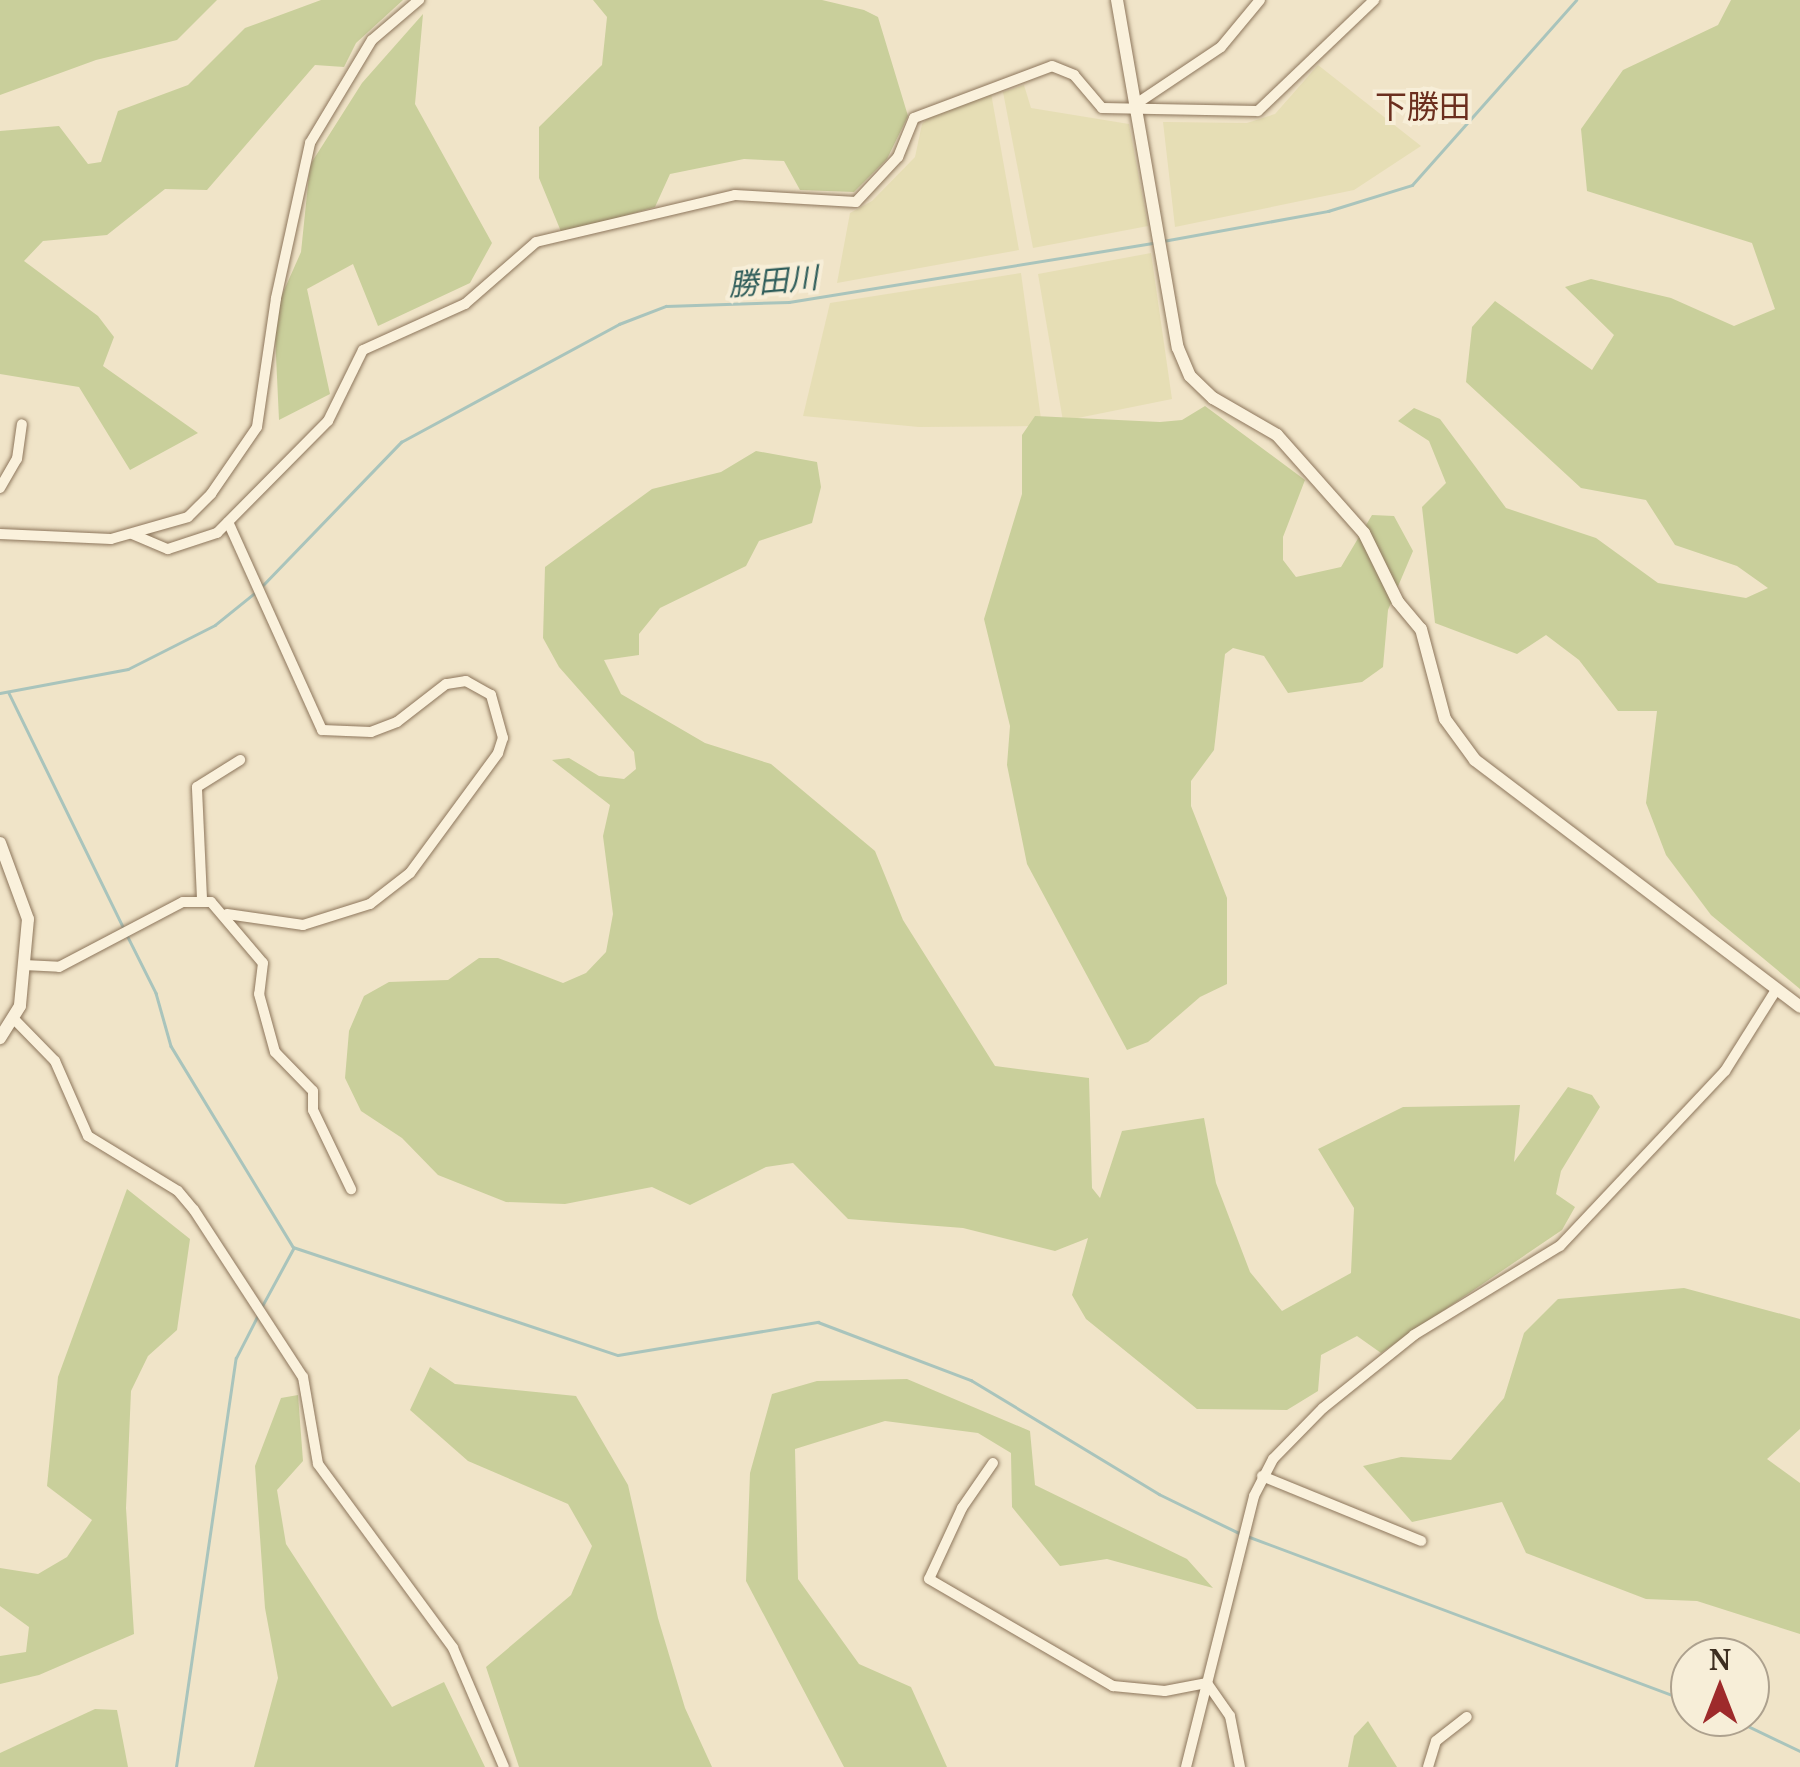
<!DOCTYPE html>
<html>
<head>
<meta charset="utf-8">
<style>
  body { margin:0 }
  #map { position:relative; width:1800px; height:1767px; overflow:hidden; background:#f0e4c8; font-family:"Noto Serif","Noto Sans JP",serif }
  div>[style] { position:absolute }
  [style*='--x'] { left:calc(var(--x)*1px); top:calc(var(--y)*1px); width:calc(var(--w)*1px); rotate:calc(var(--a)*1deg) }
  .farmland>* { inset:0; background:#e6deb5 }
  .green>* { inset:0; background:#c9cf9b }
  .stream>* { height:2.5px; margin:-1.25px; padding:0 1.25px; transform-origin:1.25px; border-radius:1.25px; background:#a9c4bc }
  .roads { filter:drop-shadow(0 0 2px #8d765c) drop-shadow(0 0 2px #8d765c) }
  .minor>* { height:10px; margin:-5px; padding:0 5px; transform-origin:5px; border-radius:5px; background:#faf1dc }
  .tertiary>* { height:12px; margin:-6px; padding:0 6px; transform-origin:6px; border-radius:6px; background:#faf1dc }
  span { translate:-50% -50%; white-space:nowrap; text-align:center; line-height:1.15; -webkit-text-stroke:8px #f7eed8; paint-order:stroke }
  .water-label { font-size:30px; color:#2f5d5a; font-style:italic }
  .quarter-label { font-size:32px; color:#6b2e1e }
  .north { position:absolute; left:1670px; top:1637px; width:100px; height:100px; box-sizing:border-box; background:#f7eed8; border:2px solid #ada18e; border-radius:50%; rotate:0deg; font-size:28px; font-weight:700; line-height:40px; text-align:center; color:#3d2e20 }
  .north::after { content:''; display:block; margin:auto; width:35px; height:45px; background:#9e2a2b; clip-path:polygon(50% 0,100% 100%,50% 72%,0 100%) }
</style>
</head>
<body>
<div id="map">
  <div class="farmland">
    <div style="clip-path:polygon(1318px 65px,1421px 146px,1354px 190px,1175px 227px,1163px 122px,1247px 123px,1275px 114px)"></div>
    <div style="clip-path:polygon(1024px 85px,1031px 108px,1129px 124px,1148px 226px,1033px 248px,1003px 92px)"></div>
    <div style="clip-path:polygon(991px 93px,1019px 250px,837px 283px,850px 213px,872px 201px,915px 157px,922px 124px,935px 111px)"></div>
    <div style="clip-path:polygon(1151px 253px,1172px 399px,1063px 421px,1038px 274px)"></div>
    <div style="clip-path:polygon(1021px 273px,1042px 426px,919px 427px,803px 416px,830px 303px)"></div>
  </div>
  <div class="green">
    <div style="clip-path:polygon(0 0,217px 0,177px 40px,96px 60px,0 95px)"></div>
    <div style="clip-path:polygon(321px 0,403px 0,356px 43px,344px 67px,315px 65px,207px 190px,165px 189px,107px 235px,43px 241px,24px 261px,98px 316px,114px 337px,103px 366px,198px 433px,130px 470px,79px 387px,0 374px,0 131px,59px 126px,88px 164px,101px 162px,118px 111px,188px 85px,245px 28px)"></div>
    <div style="clip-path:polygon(593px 0,822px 0,864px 10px,878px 17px,908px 116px,887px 159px,854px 192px,800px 190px,784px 161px,744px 159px,670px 174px,655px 207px,562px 234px,539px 178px,539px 127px,602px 65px,607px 17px)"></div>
    <div style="clip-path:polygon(1731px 0,1800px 0,1800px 989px,1711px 915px,1666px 855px,1646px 803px,1657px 711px,1618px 711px,1579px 660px,1546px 635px,1517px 654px,1435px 623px,1422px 507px,1446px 483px,1429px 441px,1398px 421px,1414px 408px,1440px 419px,1506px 508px,1596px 538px,1658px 583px,1746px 598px,1768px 588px,1737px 566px,1675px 545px,1646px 500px,1581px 488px,1466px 382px,1472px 327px,1495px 301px,1592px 370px,1614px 335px,1565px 287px,1591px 279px,1671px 298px,1734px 326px,1775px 309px,1752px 243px,1587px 191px,1581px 129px,1623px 70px,1718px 25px)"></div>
    <div style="clip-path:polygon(423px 14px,415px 104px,492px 243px,470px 283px,378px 326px,353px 264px,307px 289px,330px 394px,279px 420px,274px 313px,301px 252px,310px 165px,362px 83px)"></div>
    <div style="clip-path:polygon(1205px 406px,1305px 480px,1283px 537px,1283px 560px,1296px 577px,1341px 567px,1372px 515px,1394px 516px,1413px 551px,1388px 610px,1383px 667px,1362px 682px,1288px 693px,1264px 656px,1233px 648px,1225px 654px,1214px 750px,1191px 781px,1191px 806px,1227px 898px,1227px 984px,1200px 997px,1148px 1042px,1127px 1050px,1027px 864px,1007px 765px,1010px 726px,984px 619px,1022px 494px,1022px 435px,1035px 416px,1160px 422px,1182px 420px)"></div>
    <div style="clip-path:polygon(756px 451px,817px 462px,821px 487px,812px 523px,759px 541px,746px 566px,660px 608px,639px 634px,639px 655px,604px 660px,621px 694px,705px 743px,771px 764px,875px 851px,903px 920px,995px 1066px,1089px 1078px,1092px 1188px,1100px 1198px,1122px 1131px,1204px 1118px,1216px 1183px,1250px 1272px,1282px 1311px,1351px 1273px,1354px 1208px,1318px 1149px,1403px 1107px,1520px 1105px,1514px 1162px,1568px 1087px,1592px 1095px,1600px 1107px,1561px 1171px,1556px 1194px,1575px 1207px,1562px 1230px,1381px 1353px,1357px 1336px,1321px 1355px,1318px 1391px,1287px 1410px,1197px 1409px,1086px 1319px,1072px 1295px,1088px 1238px,1055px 1251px,963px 1228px,848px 1219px,793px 1163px,766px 1167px,690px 1205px,652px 1187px,565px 1204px,506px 1202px,438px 1175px,402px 1138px,361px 1111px,345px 1078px,349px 1031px,364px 996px,389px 982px,448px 980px,479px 958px,498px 958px,563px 983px,586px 973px,606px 952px,613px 914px,603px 836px,610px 805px,552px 760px,569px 758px,599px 776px,624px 779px,636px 769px,634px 752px,559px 667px,543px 638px,545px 567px,652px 489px,721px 472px)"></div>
    <div style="clip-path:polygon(127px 1189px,190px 1239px,177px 1330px,148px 1356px,131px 1391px,126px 1508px,134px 1634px,39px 1675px,0 1684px,0 1656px,26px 1652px,29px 1627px,0 1606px,0 1568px,38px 1574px,67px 1557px,92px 1520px,47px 1486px,58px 1377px)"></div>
    <div style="clip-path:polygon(1684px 1288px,1800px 1319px,1800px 1429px,1767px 1459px,1800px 1483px,1800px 1634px,1697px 1601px,1646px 1599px,1526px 1553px,1502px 1502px,1412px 1522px,1363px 1466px,1401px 1457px,1451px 1460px,1504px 1398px,1524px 1333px,1558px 1299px)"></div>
    <div style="clip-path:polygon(430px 1367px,455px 1384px,576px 1396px,628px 1485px,658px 1618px,685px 1708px,712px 1767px,519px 1767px,486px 1667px,571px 1595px,592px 1546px,568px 1504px,468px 1461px,410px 1410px)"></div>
    <div style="clip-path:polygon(907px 1379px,1030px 1431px,1035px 1485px,1187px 1559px,1213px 1588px,1107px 1559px,1060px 1566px,1012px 1507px,1011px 1453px,978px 1433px,885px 1421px,795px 1449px,798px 1579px,859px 1664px,911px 1687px,947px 1767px,844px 1767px,746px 1581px,750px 1473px,772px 1394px,817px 1381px)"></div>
    <div style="clip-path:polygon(298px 1395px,303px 1461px,277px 1490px,286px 1544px,392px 1707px,444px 1682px,485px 1767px,254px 1767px,278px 1678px,265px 1608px,255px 1466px,281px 1398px)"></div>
    <div style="clip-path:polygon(95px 1709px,117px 1710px,128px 1767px,0 1767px,0 1753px)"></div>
    <div style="clip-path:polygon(1368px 1721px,1397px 1767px,1348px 1767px,1354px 1736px)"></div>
  </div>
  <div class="stream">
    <div style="--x:1163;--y:241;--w:168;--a:-10.3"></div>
    <div style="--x:1328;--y:211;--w:88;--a:-17.2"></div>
    <div style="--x:1412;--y:185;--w:247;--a:-48.4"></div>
    <div style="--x:263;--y:585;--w:199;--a:-46"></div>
    <div style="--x:401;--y:442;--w:248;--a:-28.4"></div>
    <div style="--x:619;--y:324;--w:50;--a:-21"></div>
    <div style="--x:666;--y:306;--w:123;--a:-1.9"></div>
    <div style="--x:789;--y:302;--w:371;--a:-9.2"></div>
    <div style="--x:0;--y:693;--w:130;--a:-10.6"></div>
    <div style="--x:128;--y:669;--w:97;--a:-26.8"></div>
    <div style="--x:215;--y:625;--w:54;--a:-39"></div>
    <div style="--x:9;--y:693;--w:263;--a:64"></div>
    <div style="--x:128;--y:937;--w:63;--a:63.4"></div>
    <div style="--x:156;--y:993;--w:55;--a:74.2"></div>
    <div style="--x:171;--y:1046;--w:235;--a:58.7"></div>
    <div style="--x:293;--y:1247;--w:342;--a:18.4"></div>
    <div style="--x:618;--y:1355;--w:203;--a:-9.4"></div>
    <div style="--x:818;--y:1322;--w:164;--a:20.8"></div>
    <div style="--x:971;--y:1380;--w:220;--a:31.2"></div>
    <div style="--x:1159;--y:1494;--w:89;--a:26"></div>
    <div style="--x:261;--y:1308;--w:67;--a:-61.5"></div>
    <div style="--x:1247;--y:1536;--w:473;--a:20.5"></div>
    <div style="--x:1729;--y:1717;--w:79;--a:25.6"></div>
    <div style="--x:176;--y:1767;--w:413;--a:-81.7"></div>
    <div style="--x:236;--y:1358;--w:48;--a:-62.9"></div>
  </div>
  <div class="roads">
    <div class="minor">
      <div style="--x:1136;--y:104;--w:102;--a:-33.8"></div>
      <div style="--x:1221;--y:47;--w:61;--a:-50.3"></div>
      <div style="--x:0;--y:488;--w:34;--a:-60"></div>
      <div style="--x:17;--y:459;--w:35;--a:-82"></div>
      <div style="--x:0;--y:534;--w:111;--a:2.6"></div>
      <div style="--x:111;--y:539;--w:80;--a:-15.9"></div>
      <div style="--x:188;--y:517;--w:33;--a:-45"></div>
      <div style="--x:211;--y:494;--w:81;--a:-55.5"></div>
      <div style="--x:257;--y:427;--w:130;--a:-81.6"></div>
      <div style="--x:276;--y:298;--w:159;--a:-77.6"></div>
      <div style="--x:310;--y:143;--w:120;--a:-59"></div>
      <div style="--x:372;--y:40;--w:62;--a:-40.4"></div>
      <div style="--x:132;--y:534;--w:39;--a:23"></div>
      <div style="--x:168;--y:549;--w:52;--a:-18.1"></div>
      <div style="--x:217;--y:533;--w:158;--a:-45.3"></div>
      <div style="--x:328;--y:421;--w:79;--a:-63.8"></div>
      <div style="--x:363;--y:350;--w:112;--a:-24.3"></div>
      <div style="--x:465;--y:304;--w:94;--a:-41.1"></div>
      <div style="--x:536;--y:242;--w:204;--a:-13.3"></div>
      <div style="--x:735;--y:195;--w:121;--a:3.3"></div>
      <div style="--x:856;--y:202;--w:62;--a:-47"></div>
      <div style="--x:898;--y:157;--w:42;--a:-67.7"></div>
      <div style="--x:914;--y:118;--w:147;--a:-20.6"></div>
      <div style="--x:1052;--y:66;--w:24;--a:22"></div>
      <div style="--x:1074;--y:75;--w:43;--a:49.7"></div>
      <div style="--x:1102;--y:108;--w:156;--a:1.1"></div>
      <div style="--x:1258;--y:111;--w:161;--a:-43.7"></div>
      <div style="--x:202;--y:899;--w:112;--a:-92.6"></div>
      <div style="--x:197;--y:787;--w:51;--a:-32.1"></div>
      <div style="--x:227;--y:914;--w:77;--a:8.2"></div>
      <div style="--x:303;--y:925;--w:70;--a:-17.4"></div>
      <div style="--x:370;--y:904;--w:51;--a:-37.8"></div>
      <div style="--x:410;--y:873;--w:149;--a:-53.7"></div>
      <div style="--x:498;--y:753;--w:16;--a:-72"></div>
      <div style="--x:503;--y:738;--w:45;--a:-105.6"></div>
      <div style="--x:491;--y:695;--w:29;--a:-151"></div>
      <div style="--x:466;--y:681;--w:20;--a:171"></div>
      <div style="--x:446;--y:684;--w:62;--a:142.2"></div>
      <div style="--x:397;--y:722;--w:28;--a:159"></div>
      <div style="--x:371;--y:732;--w:49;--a:-177.7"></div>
      <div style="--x:322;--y:730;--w:228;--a:-114.3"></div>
      <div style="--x:24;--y:965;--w:35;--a:3"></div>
      <div style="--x:59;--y:967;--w:140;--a:-27.7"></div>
      <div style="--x:183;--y:902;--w:28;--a:0"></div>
      <div style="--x:211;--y:902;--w:80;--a:49.6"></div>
      <div style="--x:263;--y:963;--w:31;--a:97"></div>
      <div style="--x:259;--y:994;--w:60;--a:74.6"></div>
      <div style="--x:275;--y:1052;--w:54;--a:45.7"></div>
      <div style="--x:313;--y:1091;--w:19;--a:90"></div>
      <div style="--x:313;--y:1110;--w:88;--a:64.3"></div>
      <div style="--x:14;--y:1019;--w:59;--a:45.7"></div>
      <div style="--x:55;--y:1061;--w:82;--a:66.3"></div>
      <div style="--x:88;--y:1136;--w:105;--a:31.4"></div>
      <div style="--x:178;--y:1191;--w:25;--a:50"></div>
      <div style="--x:194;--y:1210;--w:199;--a:56.9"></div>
      <div style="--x:303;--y:1377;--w:88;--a:80.2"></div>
      <div style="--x:318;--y:1464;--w:228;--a:53.7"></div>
      <div style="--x:453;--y:1648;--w:129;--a:66.8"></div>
      <div style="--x:993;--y:1463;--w:55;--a:124.6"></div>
      <div style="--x:962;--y:1508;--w:78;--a:114.9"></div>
      <div style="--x:929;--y:1579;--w:213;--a:30.2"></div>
      <div style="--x:1113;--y:1686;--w:52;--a:5.5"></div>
      <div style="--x:1165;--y:1691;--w:43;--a:-10.8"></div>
      <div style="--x:1207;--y:1683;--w:40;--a:55.1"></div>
      <div style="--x:1230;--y:1716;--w:52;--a:78.9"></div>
      <div style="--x:1262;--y:1476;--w:172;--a:22.2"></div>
      <div style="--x:1186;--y:1767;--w:279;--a:-75.9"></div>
      <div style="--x:1254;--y:1496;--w:42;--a:-62.8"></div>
      <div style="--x:1273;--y:1459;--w:71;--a:-45.6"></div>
      <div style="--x:1323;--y:1408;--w:117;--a:-38.7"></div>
      <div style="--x:1414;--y:1335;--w:171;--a:-31.4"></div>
      <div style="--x:1560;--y:1246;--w:241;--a:-46.7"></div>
      <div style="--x:1725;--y:1071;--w:96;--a:-57.8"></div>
      <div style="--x:1428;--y:1767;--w:27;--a:-73"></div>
      <div style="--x:1436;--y:1741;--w:39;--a:-38"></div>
    </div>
    <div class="tertiary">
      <div style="--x:1117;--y:0;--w:353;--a:80.1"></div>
      <div style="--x:1178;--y:348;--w:30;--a:67"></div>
      <div style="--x:1190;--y:376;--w:32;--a:44"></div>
      <div style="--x:1213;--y:398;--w:74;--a:30"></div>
      <div style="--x:1277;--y:435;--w:131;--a:48.4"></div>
      <div style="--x:1364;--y:533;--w:77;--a:63.8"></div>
      <div style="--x:1398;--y:602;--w:35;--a:50"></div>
      <div style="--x:1421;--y:629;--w:93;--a:75.1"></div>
      <div style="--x:1445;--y:719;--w:51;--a:53.8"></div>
      <div style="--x:1475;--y:760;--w:408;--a:37.2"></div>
      <div style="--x:0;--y:843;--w:81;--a:69.8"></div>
      <div style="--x:28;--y:919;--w:87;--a:95.3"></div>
      <div style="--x:20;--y:1006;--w:38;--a:122"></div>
    </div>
  </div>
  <div class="water-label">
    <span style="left:773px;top:281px;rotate:-5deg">勝田川</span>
  </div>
  <div class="quarter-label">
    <span style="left:1423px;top:106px">下勝田</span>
  </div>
  <div class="north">N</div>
</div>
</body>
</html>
